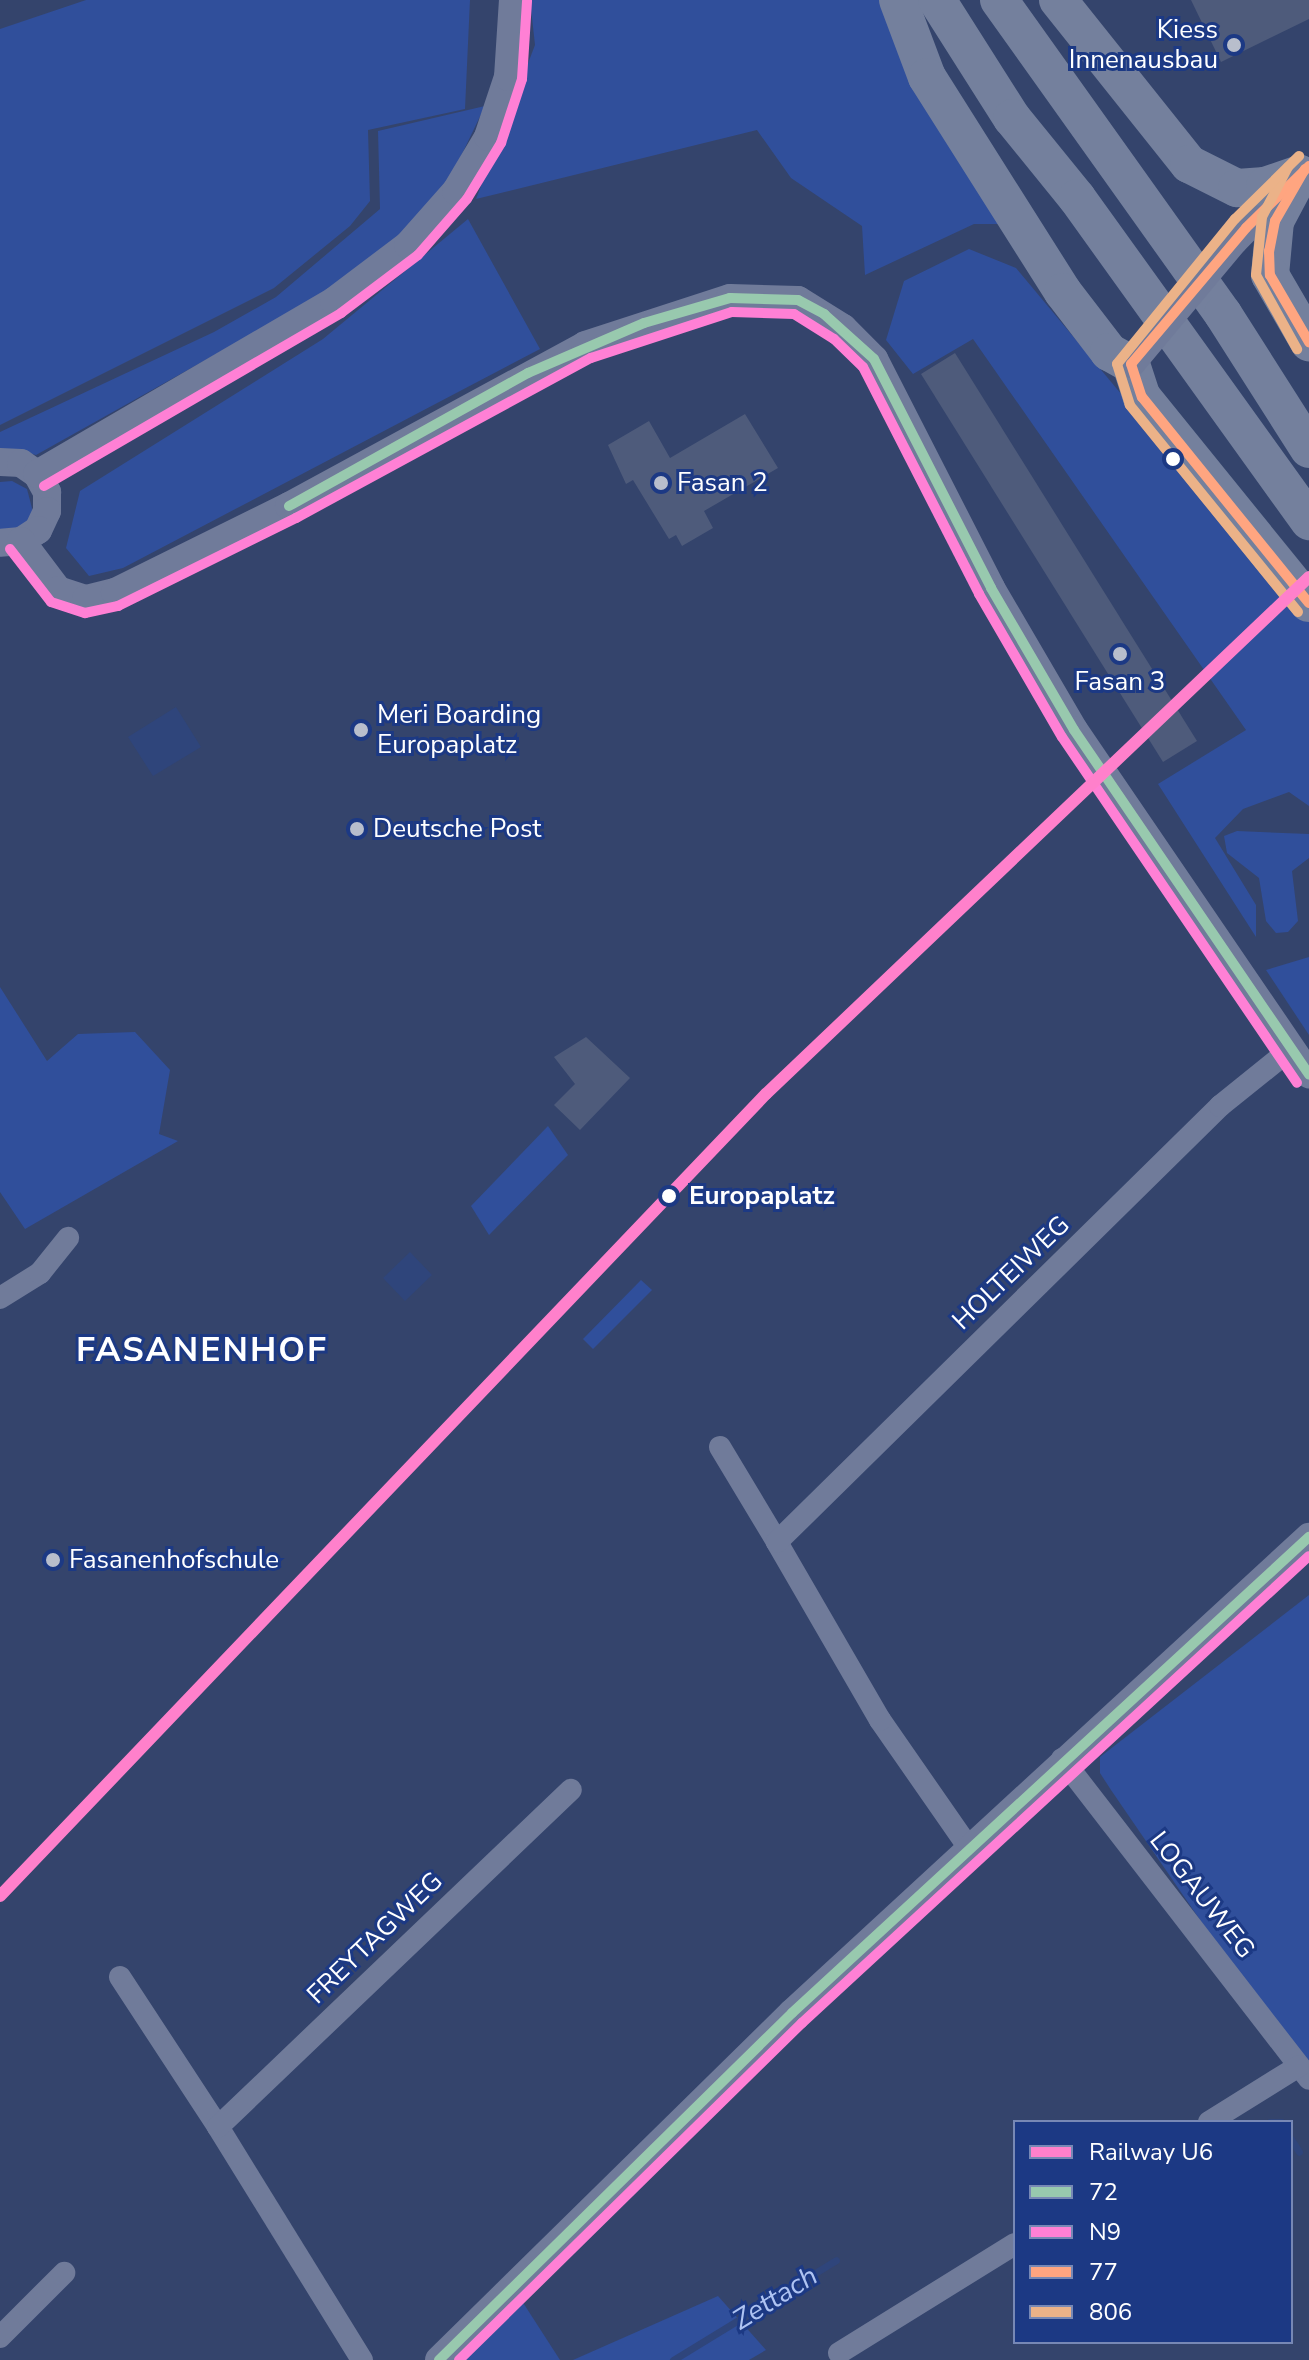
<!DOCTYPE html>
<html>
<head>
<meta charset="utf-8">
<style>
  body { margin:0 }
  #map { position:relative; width:1309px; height:2360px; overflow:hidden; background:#34446c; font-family:"Nunito Sans",sans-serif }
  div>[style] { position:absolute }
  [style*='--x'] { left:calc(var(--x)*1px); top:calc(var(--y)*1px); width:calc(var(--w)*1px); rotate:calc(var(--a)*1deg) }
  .green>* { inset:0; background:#304f9b }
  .water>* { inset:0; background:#2f457b }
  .stream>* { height:7px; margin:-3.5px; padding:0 3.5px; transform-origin:3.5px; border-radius:3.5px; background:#2f457b }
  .building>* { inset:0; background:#4e5b7b }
  .minor>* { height:22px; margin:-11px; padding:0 11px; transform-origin:11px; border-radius:11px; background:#707b9a }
  .tertiary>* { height:28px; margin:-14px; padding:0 14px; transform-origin:14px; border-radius:14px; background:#707b9a }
  .trunk>* { height:38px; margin:-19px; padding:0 19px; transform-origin:19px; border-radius:19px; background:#74809d }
  .tertiary-bridge>* { height:28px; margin:-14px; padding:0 14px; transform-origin:14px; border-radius:14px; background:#707b9a }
  .bus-1>* { height:10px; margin:-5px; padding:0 5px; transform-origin:5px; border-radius:5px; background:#98c9ae }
  .bus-2>* { height:10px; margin:-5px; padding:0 5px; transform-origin:5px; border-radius:5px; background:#ff80d5 }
  .bus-3>* { height:10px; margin:-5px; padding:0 5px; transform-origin:5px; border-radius:5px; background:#ffa580 }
  .bus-4>* { height:10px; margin:-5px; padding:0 5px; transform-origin:5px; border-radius:5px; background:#ebb288 }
  .rail-1>* { height:12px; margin:-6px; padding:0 6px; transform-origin:6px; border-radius:6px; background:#ff80cb }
  .dots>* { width:22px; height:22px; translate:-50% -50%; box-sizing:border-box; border:4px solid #1c3984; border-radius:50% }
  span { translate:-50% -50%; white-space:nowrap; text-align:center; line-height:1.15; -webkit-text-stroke:6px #1c3984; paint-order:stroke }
  .poi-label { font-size:26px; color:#fff }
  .right { translate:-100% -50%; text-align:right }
  .left { translate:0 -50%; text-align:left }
  .stop-label { font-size:26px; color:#fff; font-weight:700 }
  .street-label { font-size:26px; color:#fff }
  .water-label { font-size:28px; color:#aec3f2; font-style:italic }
  .district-label { font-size:34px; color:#fff; font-weight:700; letter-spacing:2px }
  .legend { position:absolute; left:1013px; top:2120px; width:280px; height:224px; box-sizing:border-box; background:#1c3984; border:2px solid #7788b5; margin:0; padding:10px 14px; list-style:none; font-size:24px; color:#fff }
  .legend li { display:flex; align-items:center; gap:16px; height:40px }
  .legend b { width:40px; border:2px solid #7788b5 }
</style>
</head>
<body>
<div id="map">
  <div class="green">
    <div style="clip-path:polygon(86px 0,470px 0,465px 109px,368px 130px,370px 201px,350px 226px,274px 288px,0 425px,0 29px)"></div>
    <div style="clip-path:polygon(530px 0,886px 0,999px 224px,974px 224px,865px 275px,862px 226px,791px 178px,757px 130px,476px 199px,535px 45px)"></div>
    <div style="clip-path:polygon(485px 106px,450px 179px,397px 239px,334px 288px,36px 455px,18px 450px,0 455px,0 432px,214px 332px,276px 297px,380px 209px,378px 131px)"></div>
    <div style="clip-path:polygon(468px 219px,540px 349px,123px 568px,89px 576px,66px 548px,80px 491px,323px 339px)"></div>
    <div style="clip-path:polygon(969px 249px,1016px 268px,1309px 619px,1309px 806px,1289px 792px,1243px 809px,1215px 838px,1256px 905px,1256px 937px,1158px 784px,1246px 730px,973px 339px,913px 374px,886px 340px,904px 281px)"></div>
    <div style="clip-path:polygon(12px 481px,27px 489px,33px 512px,25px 526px,0 532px,0 482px)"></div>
    <div style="clip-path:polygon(1237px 831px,1309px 834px,1309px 858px,1292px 871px,1298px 921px,1288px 932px,1276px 933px,1266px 921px,1259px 878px,1227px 853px,1224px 836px)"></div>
    <div style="clip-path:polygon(1309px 957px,1309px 1035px,1266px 970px)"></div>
    <div style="clip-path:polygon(0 987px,47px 1061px,78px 1034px,135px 1032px,170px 1070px,159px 1134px,178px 1141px,25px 1229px,0 1192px)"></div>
    <div style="clip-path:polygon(548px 1126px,568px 1155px,489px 1235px,471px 1206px)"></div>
    <div style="clip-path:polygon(641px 1280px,652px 1290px,593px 1349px,583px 1339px)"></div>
    <div style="clip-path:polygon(1309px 1595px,1309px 2079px,1111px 1790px,1100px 1773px,1100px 1757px)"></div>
    <div style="clip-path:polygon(718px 2296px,766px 2350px,749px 2360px,573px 2360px)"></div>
    <div style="clip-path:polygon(520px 2298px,560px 2360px,454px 2360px)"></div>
  </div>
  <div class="water">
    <div style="clip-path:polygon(176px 707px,201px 747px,153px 776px,128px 737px)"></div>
    <div style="clip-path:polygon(410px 1252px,432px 1275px,405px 1301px,383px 1278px)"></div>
  </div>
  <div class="stream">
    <div style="--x:1270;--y:2122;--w:11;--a:0"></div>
    <div style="--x:1291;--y:2139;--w:15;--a:58"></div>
    <div style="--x:673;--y:2360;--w:191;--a:-31.5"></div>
  </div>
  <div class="building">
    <div style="clip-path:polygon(1191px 0,1309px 0,1309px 19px,1221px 62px)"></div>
    <div style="clip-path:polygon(955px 353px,1197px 741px,1163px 762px,921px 374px)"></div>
    <div style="clip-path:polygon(745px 414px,778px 468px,704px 511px,713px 528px,682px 546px,676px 535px,669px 539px,633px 480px,626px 484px,608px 445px,649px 421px,670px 458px)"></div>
    <div style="clip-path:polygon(586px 1037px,630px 1078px,580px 1130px,554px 1105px,575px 1084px,554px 1057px)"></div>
  </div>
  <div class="minor">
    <div style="--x:0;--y:1298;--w:47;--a:-32"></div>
    <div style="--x:40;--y:1273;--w:45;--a:-51.3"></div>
    <div style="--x:720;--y:1447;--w:111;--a:59"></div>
    <div style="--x:1062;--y:1759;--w:404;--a:52.3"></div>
    <div style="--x:969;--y:1848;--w:156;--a:-124.8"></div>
    <div style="--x:880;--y:1720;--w:206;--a:-120.1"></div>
    <div style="--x:777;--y:1542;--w:622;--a:-44.54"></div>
    <div style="--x:1220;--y:1106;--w:91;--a:-38.8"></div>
    <div style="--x:120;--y:1977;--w:179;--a:56.8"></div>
    <div style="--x:1209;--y:2122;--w:106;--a:-31.9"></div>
    <div style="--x:0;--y:2337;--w:91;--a:-45"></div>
    <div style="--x:839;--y:2353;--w:207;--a:-31.8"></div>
    <div style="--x:362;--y:2360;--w:274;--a:-121.7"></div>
    <div style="--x:218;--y:2127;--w:488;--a:-43.7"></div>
  </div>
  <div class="tertiary">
    <div style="--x:1234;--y:241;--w:71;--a:-45.6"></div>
    <div style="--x:0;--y:462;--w:21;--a:3"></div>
    <div style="--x:21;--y:463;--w:19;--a:35"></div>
    <div style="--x:37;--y:474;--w:21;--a:61"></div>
    <div style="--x:47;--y:492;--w:19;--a:90"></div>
    <div style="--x:47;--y:511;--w:21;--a:115"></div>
    <div style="--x:38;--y:530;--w:20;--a:147"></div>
    <div style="--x:21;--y:541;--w:21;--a:175"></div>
    <div style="--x:37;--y:474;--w:344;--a:-30.2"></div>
    <div style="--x:334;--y:301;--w:93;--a:-37.1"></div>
    <div style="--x:408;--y:245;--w:72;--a:-48.4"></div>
    <div style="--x:456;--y:191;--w:63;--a:-59.3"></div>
    <div style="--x:488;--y:137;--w:63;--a:-71.6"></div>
    <div style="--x:508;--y:77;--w:77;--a:-86.3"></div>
    <div style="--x:21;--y:541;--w:61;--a:52.9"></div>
    <div style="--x:58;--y:590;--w:29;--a:18"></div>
    <div style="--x:86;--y:599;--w:30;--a:-14"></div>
    <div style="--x:115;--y:592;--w:194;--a:-26.3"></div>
    <div style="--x:289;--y:506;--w:337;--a:-28.5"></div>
    <div style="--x:585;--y:345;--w:152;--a:-18"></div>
    <div style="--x:730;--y:298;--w:68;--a:1.7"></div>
    <div style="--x:798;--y:300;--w:53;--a:31.9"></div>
    <div style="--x:843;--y:328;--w:44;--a:45"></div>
    <div style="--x:874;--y:359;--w:257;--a:62.9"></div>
    <div style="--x:991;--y:588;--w:164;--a:59.7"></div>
    <div style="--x:1074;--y:730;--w:417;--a:55.7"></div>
    <div style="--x:439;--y:2360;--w:495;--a:-44.5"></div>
    <div style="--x:792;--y:2013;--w:703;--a:-42.64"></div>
  </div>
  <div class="trunk">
    <div style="--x:898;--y:0;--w:82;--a:69.4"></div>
    <div style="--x:927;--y:77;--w:254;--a:57.7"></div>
    <div style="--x:1063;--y:292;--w:76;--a:52.5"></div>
    <div style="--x:1109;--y:352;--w:25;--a:29"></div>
    <div style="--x:1131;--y:364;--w:35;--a:72"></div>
    <div style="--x:1142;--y:397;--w:265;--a:51"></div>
    <div style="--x:937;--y:0;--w:140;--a:57.6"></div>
    <div style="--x:1012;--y:118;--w:103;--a:50.9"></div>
    <div style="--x:1077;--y:198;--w:398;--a:54.3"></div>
    <div style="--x:999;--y:0;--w:386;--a:54.5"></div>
    <div style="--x:1223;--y:314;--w:160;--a:57.5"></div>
    <div style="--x:1058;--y:0;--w:210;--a:51.4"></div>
    <div style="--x:1189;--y:164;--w:54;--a:26.6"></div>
    <div style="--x:1237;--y:188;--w:28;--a:-4"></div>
    <div style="--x:1265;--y:186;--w:37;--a:-19"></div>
    <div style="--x:1300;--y:174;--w:53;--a:118"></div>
    <div style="--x:1275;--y:221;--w:54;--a:95.3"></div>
    <div style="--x:1270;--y:275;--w:78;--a:59.8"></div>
  </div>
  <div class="tertiary-bridge">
    <div style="--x:1131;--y:364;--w:160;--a:-50.1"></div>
  </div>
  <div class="bus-1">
    <div style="--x:289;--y:506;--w:274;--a:-29.1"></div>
    <div style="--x:528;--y:373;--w:126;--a:-23.3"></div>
    <div style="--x:644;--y:323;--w:90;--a:-16.2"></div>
    <div style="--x:730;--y:298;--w:68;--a:1.7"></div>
    <div style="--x:798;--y:300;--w:30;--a:28"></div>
    <div style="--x:824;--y:314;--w:67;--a:42"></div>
    <div style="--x:874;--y:359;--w:257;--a:62.9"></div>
    <div style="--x:991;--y:588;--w:164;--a:59.7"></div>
    <div style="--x:1074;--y:730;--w:417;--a:55.7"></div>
    <div style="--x:439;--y:2360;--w:495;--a:-44.5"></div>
    <div style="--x:792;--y:2013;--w:703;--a:-42.64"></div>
  </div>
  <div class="bus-2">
    <div style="--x:44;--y:486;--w:344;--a:-30.2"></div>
    <div style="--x:341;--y:313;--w:96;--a:-37"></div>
    <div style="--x:418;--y:255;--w:74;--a:-48.8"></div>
    <div style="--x:467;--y:199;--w:66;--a:-58.7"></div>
    <div style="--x:501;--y:143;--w:67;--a:-71.8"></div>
    <div style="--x:522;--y:79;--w:78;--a:-86.3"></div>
    <div style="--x:10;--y:549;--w:67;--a:52.3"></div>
    <div style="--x:51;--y:602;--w:36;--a:18"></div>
    <div style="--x:85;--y:613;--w:34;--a:-12"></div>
    <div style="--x:118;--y:606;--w:199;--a:-26.3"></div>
    <div style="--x:296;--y:518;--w:336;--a:-28.5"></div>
    <div style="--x:591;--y:358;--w:148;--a:-18.1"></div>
    <div style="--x:732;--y:312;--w:62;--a:1.8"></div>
    <div style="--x:794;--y:314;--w:47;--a:32"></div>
    <div style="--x:834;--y:339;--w:40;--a:44"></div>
    <div style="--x:863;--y:367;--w:255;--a:62.9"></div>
    <div style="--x:979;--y:594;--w:165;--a:59.9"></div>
    <div style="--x:1062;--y:737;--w:418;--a:55.8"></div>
    <div style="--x:459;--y:2360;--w:481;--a:-44.5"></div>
    <div style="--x:802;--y:2023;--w:689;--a:-42.65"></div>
  </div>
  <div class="bus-3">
    <div style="--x:1309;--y:166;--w:88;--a:135.5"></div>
    <div style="--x:1246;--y:228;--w:178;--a:130.2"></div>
    <div style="--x:1131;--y:364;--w:35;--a:72"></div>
    <div style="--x:1142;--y:397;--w:265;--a:51"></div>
    <div style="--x:1305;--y:169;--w:60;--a:120"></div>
    <div style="--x:1275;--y:221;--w:31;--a:101"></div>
    <div style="--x:1269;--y:251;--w:24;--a:88"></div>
    <div style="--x:1270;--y:275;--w:78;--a:59.8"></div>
  </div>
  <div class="bus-4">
    <div style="--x:1288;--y:167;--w:56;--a:117.5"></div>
    <div style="--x:1262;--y:217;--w:58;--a:95.9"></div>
    <div style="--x:1256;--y:275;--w:85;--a:61"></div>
    <div style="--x:1298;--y:612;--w:267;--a:-129.1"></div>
    <div style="--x:1130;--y:405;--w:43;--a:-107.6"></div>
    <div style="--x:1117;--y:364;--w:187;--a:-50.9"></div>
    <div style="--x:1235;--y:219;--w:90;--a:-44.5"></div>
  </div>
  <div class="rail-1">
    <div style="--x:0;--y:1896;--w:1109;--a:-46.32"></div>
    <div style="--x:766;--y:1094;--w:750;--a:-43.59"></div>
  </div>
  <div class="dots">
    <div style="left:1234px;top:45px;background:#b8becc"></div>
    <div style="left:1173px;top:459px;background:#fff"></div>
    <div style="left:661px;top:483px;background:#b8becc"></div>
    <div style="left:1120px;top:654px;background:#b8becc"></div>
    <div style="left:361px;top:730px;background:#b8becc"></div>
    <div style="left:357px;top:829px;background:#b8becc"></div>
    <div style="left:669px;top:1196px;background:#fff"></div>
    <div style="left:53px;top:1560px;background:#b8becc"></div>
  </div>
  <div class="poi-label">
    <span class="right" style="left:1218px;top:45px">Kiess<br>Innenausbau</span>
    <span class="left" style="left:677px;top:483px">Fasan 2</span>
    <span style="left:1120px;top:682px">Fasan 3</span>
    <span class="left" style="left:377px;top:730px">Meri Boarding<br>Europaplatz</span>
    <span class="left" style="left:373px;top:829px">Deutsche Post</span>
    <span class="left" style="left:69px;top:1560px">Fasanenhofschule</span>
  </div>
  <div class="stop-label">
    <span class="left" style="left:689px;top:1196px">Europaplatz</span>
  </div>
  <div class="street-label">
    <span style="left:1011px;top:1273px;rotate:-44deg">HOLTEIWEG</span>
    <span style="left:1202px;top:1895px;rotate:52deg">LOGAUWEG</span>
    <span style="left:375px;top:1938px;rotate:-44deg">FREYTAGWEG</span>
  </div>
  <div class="water-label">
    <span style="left:775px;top:2298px;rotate:-32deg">Zettach</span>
  </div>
  <div class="district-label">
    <span style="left:202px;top:1351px">FASANENHOF</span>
  </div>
  <ul class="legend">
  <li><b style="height:10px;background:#ff80cb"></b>Railway U6</li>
  <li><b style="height:10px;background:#98c9ae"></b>72</li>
  <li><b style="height:10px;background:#ff80d5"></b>N9</li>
  <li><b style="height:10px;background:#ffa580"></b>77</li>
  <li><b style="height:10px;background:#ebb288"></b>806</li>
  </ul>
</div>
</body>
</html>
